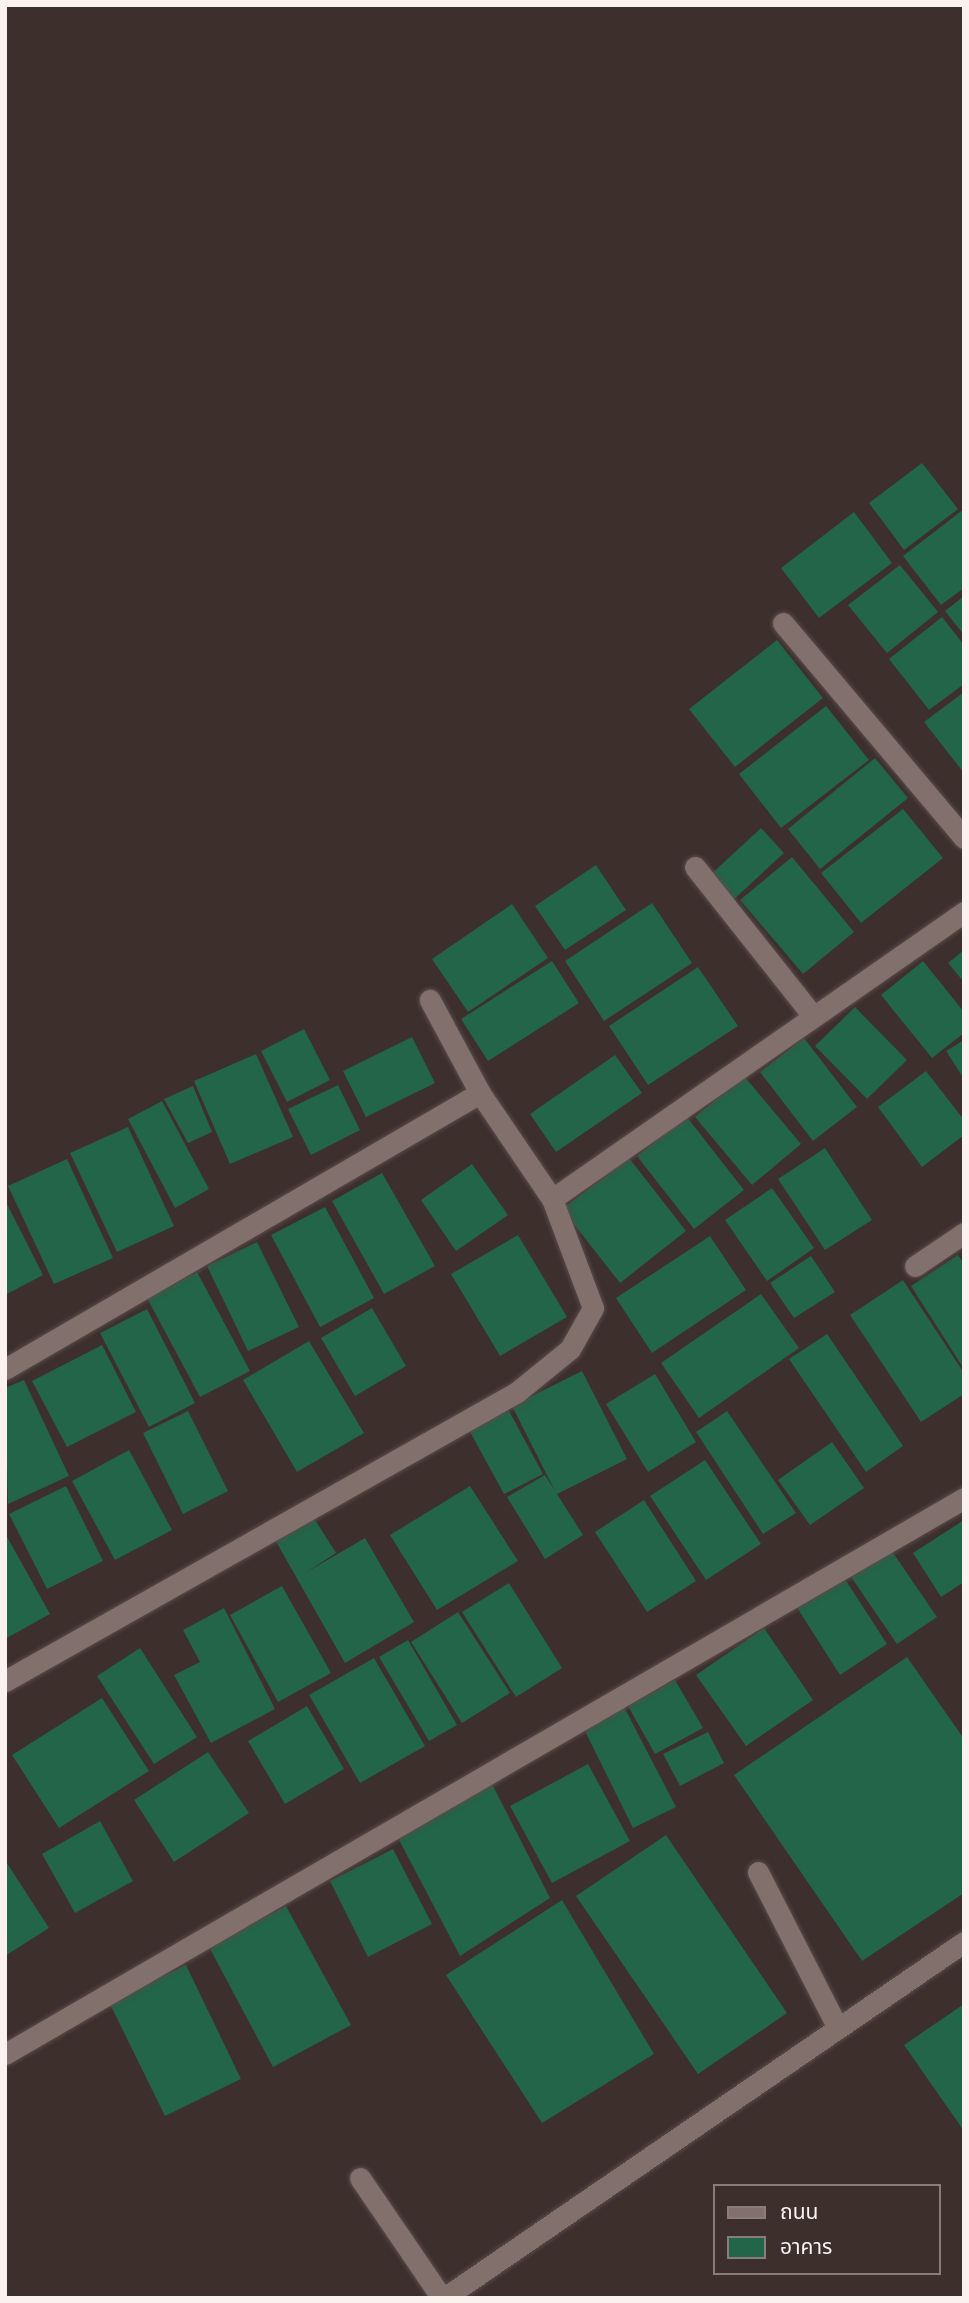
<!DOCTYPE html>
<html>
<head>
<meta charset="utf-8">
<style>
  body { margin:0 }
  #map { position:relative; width:969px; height:2303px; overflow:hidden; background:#3d2f2c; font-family:Inter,"Noto Sans Thai",sans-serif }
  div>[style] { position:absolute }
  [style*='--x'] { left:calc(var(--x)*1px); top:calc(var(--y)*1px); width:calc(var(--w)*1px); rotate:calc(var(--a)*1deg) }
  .building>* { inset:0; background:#226548 }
  .roads { filter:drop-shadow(0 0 2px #584b49) drop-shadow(0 0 2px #584b49) }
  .minor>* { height:21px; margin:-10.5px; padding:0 10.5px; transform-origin:10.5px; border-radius:10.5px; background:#82706d }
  span { translate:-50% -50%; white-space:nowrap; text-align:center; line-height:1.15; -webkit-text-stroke:5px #3d2f2c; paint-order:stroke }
  .frame { position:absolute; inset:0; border:7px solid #fbf1ef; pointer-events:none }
  .legend { position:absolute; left:713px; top:2184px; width:228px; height:91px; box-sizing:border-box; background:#3d2f2c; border:2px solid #897d7a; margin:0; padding:9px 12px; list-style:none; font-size:21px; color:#fbf1ef }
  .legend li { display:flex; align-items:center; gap:14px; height:35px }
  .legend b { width:35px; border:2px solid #897d7a }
</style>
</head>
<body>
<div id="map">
  <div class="building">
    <div style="clip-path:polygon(922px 463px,958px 509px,904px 550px,869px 503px)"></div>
    <div style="clip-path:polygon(964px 509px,964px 588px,941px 605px,903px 556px)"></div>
    <div style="clip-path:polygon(854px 512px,892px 563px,819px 618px,781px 568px)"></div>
    <div style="clip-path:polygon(900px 565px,938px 612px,887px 653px,848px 605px)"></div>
    <div style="clip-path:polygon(964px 596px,964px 635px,945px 611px)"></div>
    <div style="clip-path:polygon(942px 617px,964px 645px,964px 684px,929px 710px,889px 659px)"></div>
    <div style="clip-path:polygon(777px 640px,823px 698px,735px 767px,689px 709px)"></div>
    <div style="clip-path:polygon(964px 692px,964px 773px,924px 722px)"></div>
    <div style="clip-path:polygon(826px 706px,869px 760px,781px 828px,739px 774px)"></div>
    <div style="clip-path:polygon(875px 758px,908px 798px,820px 869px,788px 829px)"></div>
    <div style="clip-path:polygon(903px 809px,943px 858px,861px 923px,821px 873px)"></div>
    <div style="clip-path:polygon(761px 828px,784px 853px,730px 903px,707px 878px)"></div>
    <div style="clip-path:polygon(792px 857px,854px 932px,803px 974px,740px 900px)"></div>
    <div style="clip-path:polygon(596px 865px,626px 910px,565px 950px,535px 906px)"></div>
    <div style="clip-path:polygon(652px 903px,692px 963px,604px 1021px,565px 961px)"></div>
    <div style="clip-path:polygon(512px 904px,548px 958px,468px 1012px,432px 959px)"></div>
    <div style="clip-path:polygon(964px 950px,964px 982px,948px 963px)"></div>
    <div style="clip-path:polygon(552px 961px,579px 1003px,488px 1061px,461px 1019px)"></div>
    <div style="clip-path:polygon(923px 961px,964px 1012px,964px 1033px,932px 1058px,881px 995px)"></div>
    <div style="clip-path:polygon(698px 967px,738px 1026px,648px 1085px,609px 1026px)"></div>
    <div style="clip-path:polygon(855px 1007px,907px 1060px,867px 1099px,815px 1046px)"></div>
    <div style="clip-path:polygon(304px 1029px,330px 1080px,287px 1102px,261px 1051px)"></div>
    <div style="clip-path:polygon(412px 1037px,435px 1083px,366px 1117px,343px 1071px)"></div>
    <div style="clip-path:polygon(804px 1038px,857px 1107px,813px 1141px,760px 1072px)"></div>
    <div style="clip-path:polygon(964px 1040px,964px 1079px,946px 1051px)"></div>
    <div style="clip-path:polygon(256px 1054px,293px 1137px,230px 1164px,194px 1081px)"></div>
    <div style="clip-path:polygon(615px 1055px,642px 1093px,556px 1152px,530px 1114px)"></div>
    <div style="clip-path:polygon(926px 1071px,964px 1120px,964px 1135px,922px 1167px,878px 1107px)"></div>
    <div style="clip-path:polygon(744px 1076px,801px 1144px,752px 1185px,695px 1117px)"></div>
    <div style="clip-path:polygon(338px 1085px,360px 1130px,311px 1155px,288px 1109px)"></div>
    <div style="clip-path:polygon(193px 1086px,212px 1132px,188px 1143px,164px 1099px)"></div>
    <div style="clip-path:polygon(162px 1101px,209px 1189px,175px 1208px,128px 1119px)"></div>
    <div style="clip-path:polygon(686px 1116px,744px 1190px,694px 1229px,637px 1156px)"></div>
    <div style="clip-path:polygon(128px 1127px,174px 1226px,117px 1252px,70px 1153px)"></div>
    <div style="clip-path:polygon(825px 1148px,872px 1220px,825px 1250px,778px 1179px)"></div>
    <div style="clip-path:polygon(629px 1158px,686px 1231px,620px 1283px,562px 1209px)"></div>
    <div style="clip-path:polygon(67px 1159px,113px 1258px,54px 1284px,8px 1186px)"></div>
    <div style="clip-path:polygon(472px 1164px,508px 1215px,456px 1251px,421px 1200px)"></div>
    <div style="clip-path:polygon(382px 1173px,435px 1266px,384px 1294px,332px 1201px)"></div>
    <div style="clip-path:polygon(772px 1188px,814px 1248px,767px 1281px,725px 1220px)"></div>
    <div style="clip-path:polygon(5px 1200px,43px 1275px,5px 1295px)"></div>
    <div style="clip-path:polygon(325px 1207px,374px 1298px,320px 1327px,271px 1235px)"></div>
    <div style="clip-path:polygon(518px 1235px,567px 1317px,500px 1356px,451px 1274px)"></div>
    <div style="clip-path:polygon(710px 1236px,746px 1290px,652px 1353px,616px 1298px)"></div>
    <div style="clip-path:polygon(257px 1242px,299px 1327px,248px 1351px,207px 1266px)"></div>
    <div style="clip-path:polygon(958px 1255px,964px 1264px,964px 1369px,911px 1286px)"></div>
    <div style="clip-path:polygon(811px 1256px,835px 1292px,794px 1318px,770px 1283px)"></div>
    <div style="clip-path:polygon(197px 1272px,250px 1371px,200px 1397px,147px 1298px)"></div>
    <div style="clip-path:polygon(903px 1280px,964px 1373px,964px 1394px,921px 1422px,850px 1315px)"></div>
    <div style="clip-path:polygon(761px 1294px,799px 1348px,699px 1418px,661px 1363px)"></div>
    <div style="clip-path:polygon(372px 1308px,406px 1366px,355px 1396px,321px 1338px)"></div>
    <div style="clip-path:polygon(147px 1309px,195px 1403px,149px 1427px,100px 1333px)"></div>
    <div style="clip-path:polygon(827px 1334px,903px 1446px,866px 1472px,789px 1359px)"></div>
    <div style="clip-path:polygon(309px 1341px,364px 1433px,297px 1472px,243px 1380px)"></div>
    <div style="clip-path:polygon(102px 1345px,136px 1412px,67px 1447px,32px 1381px)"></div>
    <div style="clip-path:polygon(582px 1371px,627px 1459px,557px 1494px,583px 1535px,545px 1559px,507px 1497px,545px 1475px,555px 1491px,512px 1406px)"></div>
    <div style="clip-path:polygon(655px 1374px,696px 1442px,648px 1472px,606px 1404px)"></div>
    <div style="clip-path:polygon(24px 1380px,69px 1476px,8px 1504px,5px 1388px)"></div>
    <div style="clip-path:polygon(508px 1409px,543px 1474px,504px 1494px,469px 1430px)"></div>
    <div style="clip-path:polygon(188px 1411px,228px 1491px,183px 1514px,143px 1433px)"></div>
    <div style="clip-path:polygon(727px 1411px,796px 1513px,763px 1534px,696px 1432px)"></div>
    <div style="clip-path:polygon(832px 1442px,864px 1488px,810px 1525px,778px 1480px)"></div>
    <div style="clip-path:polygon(129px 1450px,172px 1530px,115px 1560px,72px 1481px)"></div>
    <div style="clip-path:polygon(705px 1460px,761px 1544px,706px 1580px,650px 1496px)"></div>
    <div style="clip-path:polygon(66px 1486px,103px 1561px,47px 1589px,9px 1514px)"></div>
    <div style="clip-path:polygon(470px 1486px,518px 1561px,437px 1610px,390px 1535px)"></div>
    <div style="clip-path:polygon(644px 1500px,696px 1581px,647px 1612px,595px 1532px)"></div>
    <div style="clip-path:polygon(312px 1515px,336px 1553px,305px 1573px,365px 1538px,414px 1622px,345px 1663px,274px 1538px)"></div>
    <div style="clip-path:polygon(964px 1520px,964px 1582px,941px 1597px,913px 1553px)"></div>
    <div style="clip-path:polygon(5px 1533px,50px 1614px,5px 1639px)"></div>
    <div style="clip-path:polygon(889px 1547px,937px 1617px,897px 1644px,849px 1574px)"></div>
    <div style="clip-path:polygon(841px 1573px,887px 1644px,840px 1675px,794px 1603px)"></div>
    <div style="clip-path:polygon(509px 1583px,562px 1668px,516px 1697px,462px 1612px)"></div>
    <div style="clip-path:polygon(282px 1586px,331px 1673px,278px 1702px,230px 1615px)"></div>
    <div style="clip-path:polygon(224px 1608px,275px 1709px,211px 1743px,174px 1675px,200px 1662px,183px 1630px)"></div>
    <div style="clip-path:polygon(458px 1612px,510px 1693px,462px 1723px,411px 1642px)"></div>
    <div style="clip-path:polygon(764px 1628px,813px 1700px,746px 1746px,696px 1675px)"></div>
    <div style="clip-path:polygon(408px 1640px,457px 1725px,429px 1741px,379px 1657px)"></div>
    <div style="clip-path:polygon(140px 1648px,197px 1737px,154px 1764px,97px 1676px)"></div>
    <div style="clip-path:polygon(907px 1657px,964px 1739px,964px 1893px,862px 1961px,734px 1775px)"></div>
    <div style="clip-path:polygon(374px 1658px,425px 1746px,360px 1783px,309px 1695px)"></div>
    <div style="clip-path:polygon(675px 1680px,703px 1728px,655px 1754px,628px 1706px)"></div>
    <div style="clip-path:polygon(102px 1698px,149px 1771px,59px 1828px,12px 1755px)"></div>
    <div style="clip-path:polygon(622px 1703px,676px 1807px,633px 1828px,581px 1723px)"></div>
    <div style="clip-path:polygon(307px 1706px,344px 1769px,285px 1804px,248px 1741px)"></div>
    <div style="clip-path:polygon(708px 1732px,724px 1763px,680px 1786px,663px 1754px)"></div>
    <div style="clip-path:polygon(208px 1752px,249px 1813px,174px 1862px,134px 1800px)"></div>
    <div style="clip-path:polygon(588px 1764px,630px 1841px,552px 1883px,510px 1806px)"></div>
    <div style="clip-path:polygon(491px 1782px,550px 1898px,460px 1956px,397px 1836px)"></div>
    <div style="clip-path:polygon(100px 1821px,133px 1881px,75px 1913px,42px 1854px)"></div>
    <div style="clip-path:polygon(666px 1835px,787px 2013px,698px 2074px,576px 1896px)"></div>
    <div style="clip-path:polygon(393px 1849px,432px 1924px,368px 1957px,330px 1881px)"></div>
    <div style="clip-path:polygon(5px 1860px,49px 1928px,5px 1956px)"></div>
    <div style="clip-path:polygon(562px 1900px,654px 2054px,542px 2123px,446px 1975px)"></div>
    <div style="clip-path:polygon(286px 1906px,351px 2025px,273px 2067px,209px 1947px)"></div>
    <div style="clip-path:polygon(186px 1965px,241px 2079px,165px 2116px,109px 2002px)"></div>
    <div style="clip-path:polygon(964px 2004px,964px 2131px,904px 2045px)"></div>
  </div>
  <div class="roads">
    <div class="minor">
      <div style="--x:783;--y:623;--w:281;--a:49.9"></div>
      <div style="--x:695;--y:867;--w:190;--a:51.6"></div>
      <div style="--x:552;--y:1199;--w:502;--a:-34.86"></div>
      <div style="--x:915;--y:1266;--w:59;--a:-34"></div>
      <div style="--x:5;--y:1369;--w:549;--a:-30.16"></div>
      <div style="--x:5;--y:1681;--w:588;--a:-29.44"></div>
      <div style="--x:517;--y:1392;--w:68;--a:-39.1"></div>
      <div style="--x:570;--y:1349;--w:47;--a:-60.7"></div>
      <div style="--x:593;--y:1308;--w:116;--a:-110.6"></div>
      <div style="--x:552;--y:1199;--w:128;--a:-124.2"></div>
      <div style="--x:480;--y:1093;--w:106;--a:-118.3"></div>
      <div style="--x:758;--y:1872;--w:175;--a:62.9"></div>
      <div style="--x:5;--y:2054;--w:1109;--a:-30.1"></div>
      <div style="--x:360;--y:2178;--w:145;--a:55.7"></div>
      <div style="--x:444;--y:2298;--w:630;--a:-34.4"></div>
    </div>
  </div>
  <div class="frame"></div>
  <ul class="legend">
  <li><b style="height:9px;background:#82706d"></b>ถนน</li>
  <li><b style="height:19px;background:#226548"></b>อาคาร</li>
  </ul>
</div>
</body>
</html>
